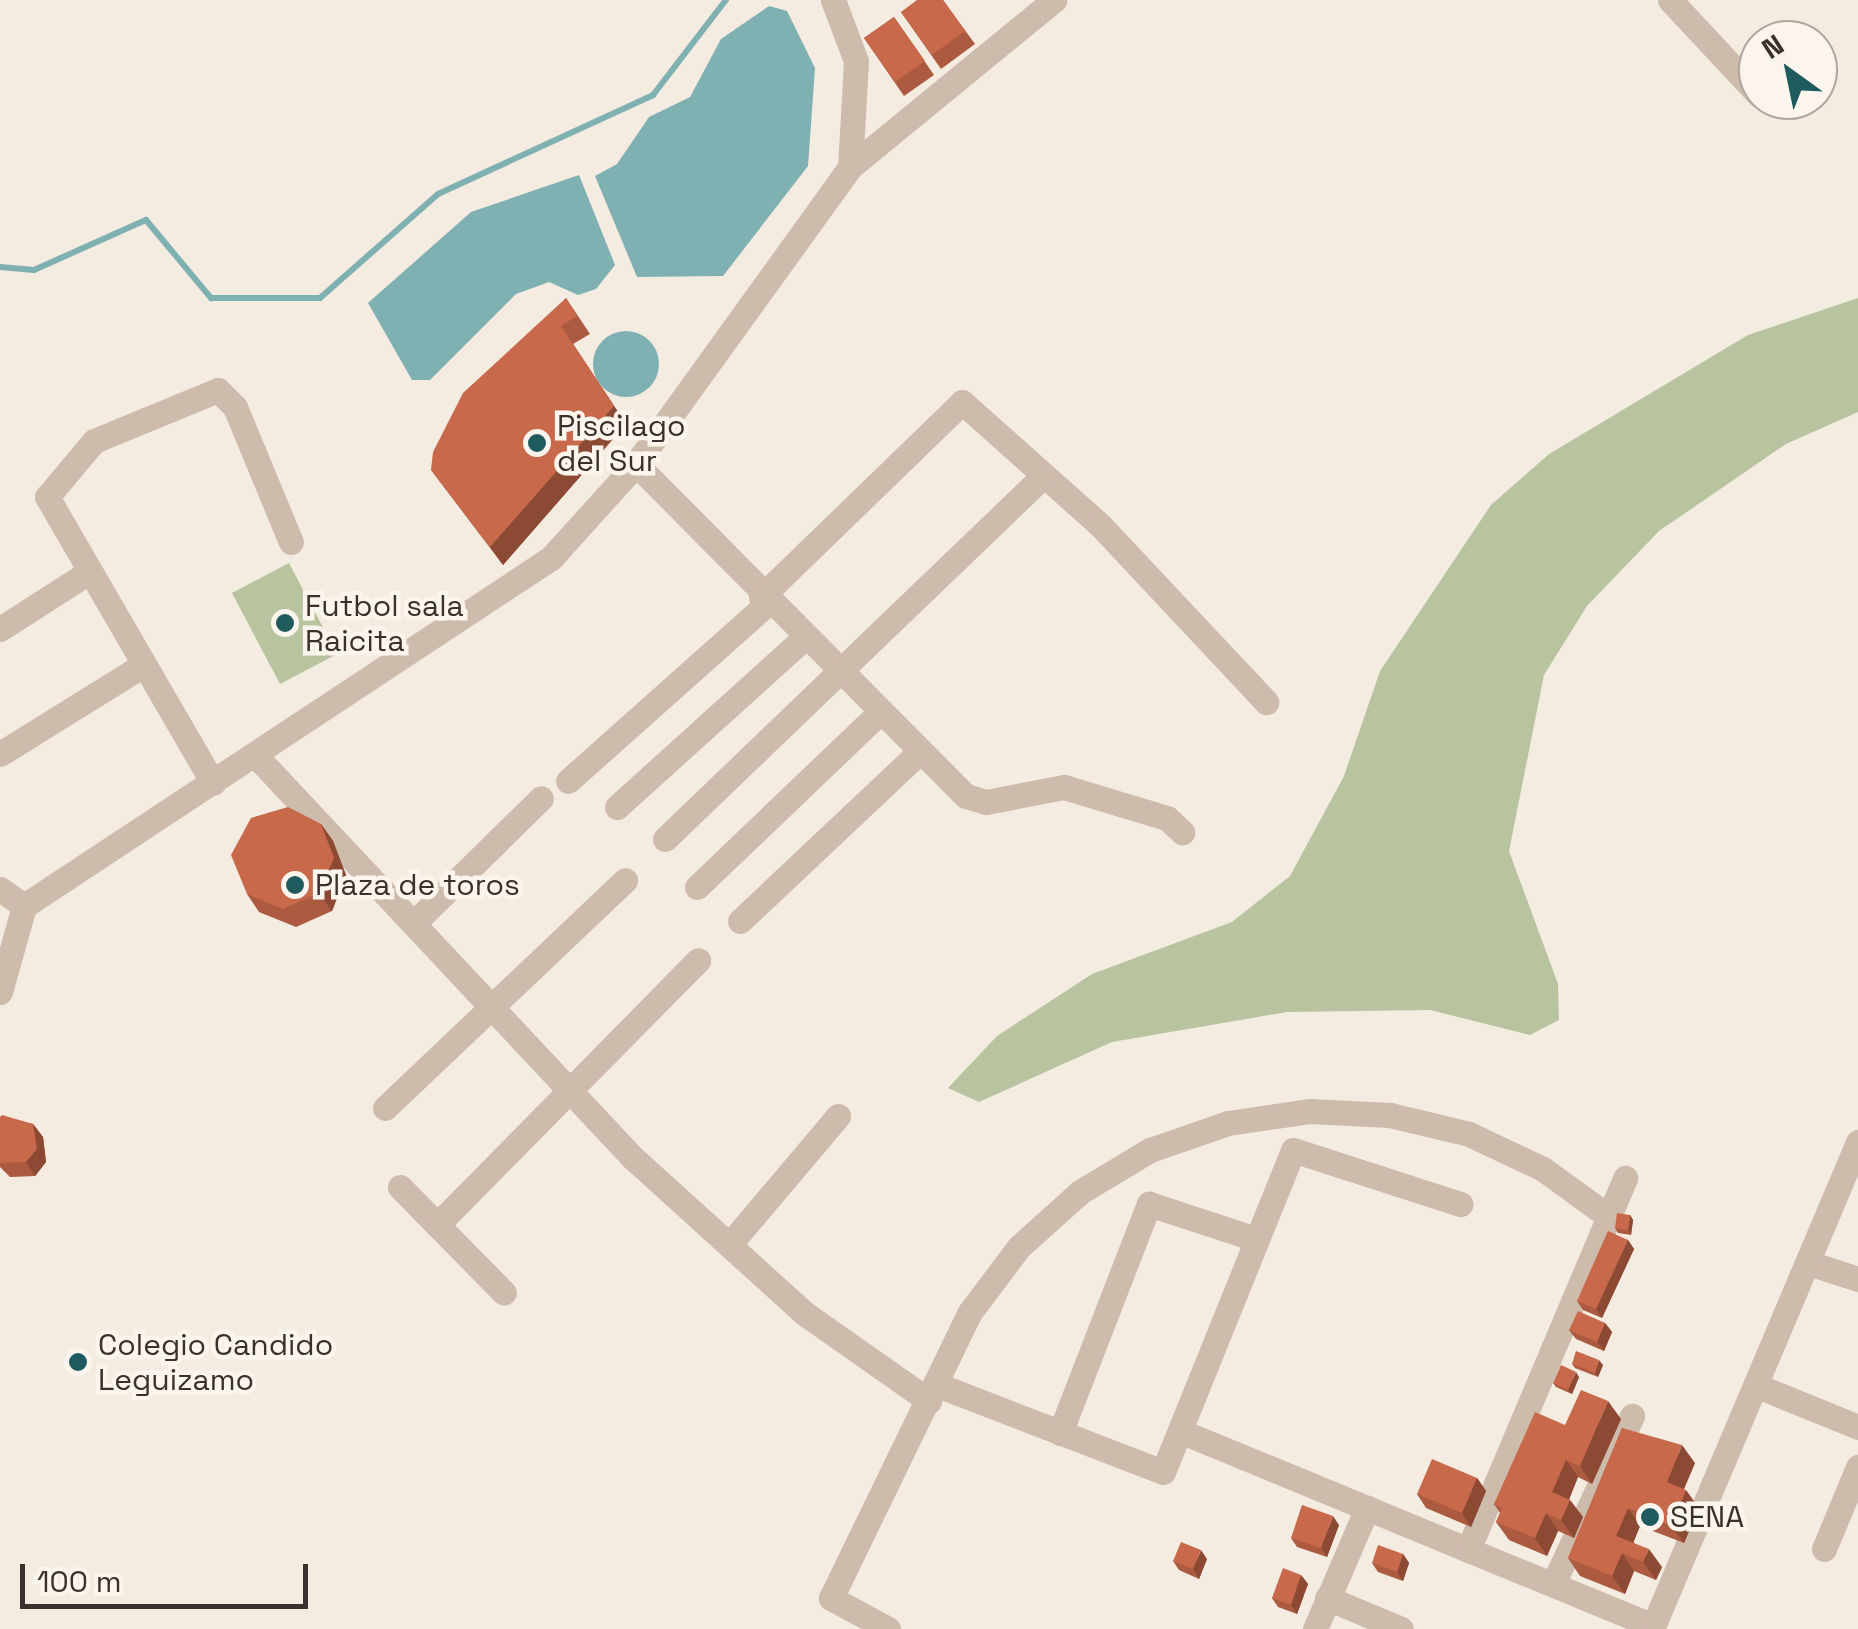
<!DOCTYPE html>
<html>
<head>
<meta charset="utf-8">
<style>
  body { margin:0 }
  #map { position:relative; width:1858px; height:1629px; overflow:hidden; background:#f4ebe1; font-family:"Space Grotesk",sans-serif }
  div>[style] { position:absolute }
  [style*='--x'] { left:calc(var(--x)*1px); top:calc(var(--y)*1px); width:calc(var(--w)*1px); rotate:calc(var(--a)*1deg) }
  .green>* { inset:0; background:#b8c4a0 }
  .water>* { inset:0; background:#7fb0b2 }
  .round { border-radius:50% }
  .stream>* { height:6px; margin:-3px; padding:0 3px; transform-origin:3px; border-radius:3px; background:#7fb0b2 }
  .minor>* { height:25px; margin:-12.5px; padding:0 12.5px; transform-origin:12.5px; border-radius:12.5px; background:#cdbbac }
  .wall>* { inset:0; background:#ac5a40 }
  .shaded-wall>* { inset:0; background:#8c4a34 }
  .building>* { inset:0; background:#c8694b }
  .dots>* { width:28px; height:28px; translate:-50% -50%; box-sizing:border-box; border:5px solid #fbf5ee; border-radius:50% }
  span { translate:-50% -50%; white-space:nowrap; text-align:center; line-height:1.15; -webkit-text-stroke:9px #fbf5ee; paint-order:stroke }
  .poi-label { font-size:30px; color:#3b302b }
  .left { translate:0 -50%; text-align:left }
  .north { position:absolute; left:1738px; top:20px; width:100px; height:100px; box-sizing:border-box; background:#fbf5ee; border:2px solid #aea6a0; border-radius:50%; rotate:327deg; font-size:28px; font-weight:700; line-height:40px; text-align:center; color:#3b302b }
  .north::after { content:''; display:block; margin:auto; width:35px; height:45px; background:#1f5a5e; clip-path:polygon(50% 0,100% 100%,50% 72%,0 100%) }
  .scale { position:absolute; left:20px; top:1564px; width:288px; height:45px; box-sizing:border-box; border:5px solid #3b302b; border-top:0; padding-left:12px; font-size:30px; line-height:35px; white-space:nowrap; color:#3b302b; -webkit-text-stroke:8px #fbf5ee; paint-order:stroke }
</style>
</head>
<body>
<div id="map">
  <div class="green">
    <div style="clip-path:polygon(1858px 298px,1858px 412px,1786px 444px,1659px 531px,1587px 606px,1544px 675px,1509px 851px,1558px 984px,1559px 1020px,1530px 1035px,1430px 1010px,1287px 1012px,1112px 1042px,979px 1102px,948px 1088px,997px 1036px,1092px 974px,1232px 922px,1290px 876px,1344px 776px,1380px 671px,1491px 505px,1549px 454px,1748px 335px)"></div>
    <div style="clip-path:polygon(289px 563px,337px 654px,280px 684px,232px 593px)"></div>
  </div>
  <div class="water">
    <div style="clip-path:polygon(769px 6px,787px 11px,815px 68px,808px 166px,723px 276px,637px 277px,595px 176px,617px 164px,649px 117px,690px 97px,721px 39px)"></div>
    <div style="clip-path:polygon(579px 175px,615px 265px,596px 289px,578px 295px,549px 282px,516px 294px,430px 380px,412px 380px,368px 303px,471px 212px)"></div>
    <div class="round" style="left:593px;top:331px;width:66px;height:66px"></div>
  </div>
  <div class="stream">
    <div style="--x:0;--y:267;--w:34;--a:5"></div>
    <div style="--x:34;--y:270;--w:123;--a:-24.1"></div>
    <div style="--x:146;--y:220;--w:102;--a:50.2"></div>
    <div style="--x:211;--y:298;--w:109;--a:0"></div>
    <div style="--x:320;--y:298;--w:157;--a:-41.4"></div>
    <div style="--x:438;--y:194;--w:237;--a:-24.7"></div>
    <div style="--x:653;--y:95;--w:120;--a:-52.5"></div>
  </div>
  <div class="minor">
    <div style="--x:833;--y:0;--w:65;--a:69.3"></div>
    <div style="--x:856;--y:61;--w:106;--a:93.2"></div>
    <div style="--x:1670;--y:0;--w:129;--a:46.9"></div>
    <div style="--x:636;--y:464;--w:468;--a:45.2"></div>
    <div style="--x:966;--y:796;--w:21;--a:17"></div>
    <div style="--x:986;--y:802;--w:79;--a:-10.9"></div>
    <div style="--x:1064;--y:787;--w:108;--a:16.8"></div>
    <div style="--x:1167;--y:818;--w:21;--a:43"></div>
    <div style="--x:761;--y:597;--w:280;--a:-44.1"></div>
    <div style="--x:962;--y:402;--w:185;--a:41.7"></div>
    <div style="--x:1100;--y:525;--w:243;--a:46.8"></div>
    <div style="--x:0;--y:629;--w:100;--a:-32.7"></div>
    <div style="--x:0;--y:754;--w:165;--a:-31.9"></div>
    <div style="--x:256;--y:756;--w:550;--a:46.84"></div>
    <div style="--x:632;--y:1157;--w:232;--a:42.2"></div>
    <div style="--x:804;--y:1313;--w:153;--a:35.1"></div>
    <div style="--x:568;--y:781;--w:266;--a:-41.7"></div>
    <div style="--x:213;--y:783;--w:331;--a:-120.1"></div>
    <div style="--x:47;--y:497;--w:73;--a:-50"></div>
    <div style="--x:94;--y:441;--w:134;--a:-22.4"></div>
    <div style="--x:218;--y:390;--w:24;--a:45"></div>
    <div style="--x:235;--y:407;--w:146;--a:67.5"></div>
    <div style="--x:617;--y:807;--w:251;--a:-42.1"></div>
    <div style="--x:665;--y:839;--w:518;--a:-43.83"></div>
    <div style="--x:697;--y:887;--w:250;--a:-43.7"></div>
    <div style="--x:0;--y:889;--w:29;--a:35"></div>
    <div style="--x:416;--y:921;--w:175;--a:-44.5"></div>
    <div style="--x:740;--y:921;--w:243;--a:-43.3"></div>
    <div style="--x:0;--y:992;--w:89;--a:-74.4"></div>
    <div style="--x:24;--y:906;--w:632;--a:-33.44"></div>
    <div style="--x:551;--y:558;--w:127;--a:-47.9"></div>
    <div style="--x:636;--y:464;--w:366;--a:-54.2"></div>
    <div style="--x:850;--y:167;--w:264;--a:-39.3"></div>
    <div style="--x:385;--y:1108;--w:331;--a:-43.5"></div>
    <div style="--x:400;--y:1187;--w:148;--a:45.5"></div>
    <div style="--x:437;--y:1225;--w:372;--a:-45.4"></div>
    <div style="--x:729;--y:1245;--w:169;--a:-49.8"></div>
    <div style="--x:1812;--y:1264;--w:48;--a:18.1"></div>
    <div style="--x:935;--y:1384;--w:244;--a:21.1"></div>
    <div style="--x:1163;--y:1472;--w:347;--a:-68"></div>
    <div style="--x:1293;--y:1150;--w:176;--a:17.9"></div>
    <div style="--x:1760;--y:1387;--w:106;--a:22.2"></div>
    <div style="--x:1180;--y:1431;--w:512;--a:22.4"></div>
    <div style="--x:1060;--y:1433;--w:246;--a:-68.8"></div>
    <div style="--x:1149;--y:1204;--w:113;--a:18.1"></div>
    <div style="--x:1824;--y:1549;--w:89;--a:-67.5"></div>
    <div style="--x:1468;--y:1550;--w:404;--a:-67.1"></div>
    <div style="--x:1553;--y:1584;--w:186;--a:-64.8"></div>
    <div style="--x:1327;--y:1598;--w:80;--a:22.7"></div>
    <div style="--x:888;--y:1629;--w:65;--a:-151.5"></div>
    <div style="--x:831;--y:1598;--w:318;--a:-64.1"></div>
    <div style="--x:970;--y:1312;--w:81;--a:-53"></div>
    <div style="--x:1019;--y:1247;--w:82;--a:-42"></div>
    <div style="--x:1080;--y:1192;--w:82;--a:-31"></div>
    <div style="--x:1150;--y:1150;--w:83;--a:-19.1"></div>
    <div style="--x:1228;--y:1123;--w:82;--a:-8.4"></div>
    <div style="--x:1309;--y:1111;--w:81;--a:2.8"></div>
    <div style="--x:1390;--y:1115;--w:81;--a:13.5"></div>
    <div style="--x:1469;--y:1134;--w:82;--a:25.3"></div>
    <div style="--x:1543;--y:1169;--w:82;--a:36"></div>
    <div style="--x:1315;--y:1629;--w:132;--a:-66.7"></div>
    <div style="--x:1652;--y:1629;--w:529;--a:-67.07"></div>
  </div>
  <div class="wall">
    <div style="clip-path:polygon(943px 0,975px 44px,941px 69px,901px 12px)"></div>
    <div style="clip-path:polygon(894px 17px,934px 75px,904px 96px,864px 38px)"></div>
    <div style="clip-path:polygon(566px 298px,590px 334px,573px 344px,626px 424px,503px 565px,431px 470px)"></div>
    <div style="clip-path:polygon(321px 824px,333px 841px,346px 875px,332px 911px,296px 927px,259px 912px,247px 894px)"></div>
    <div style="clip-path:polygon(0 1117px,33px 1124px,43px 1137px,46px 1162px,35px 1176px,10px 1177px,0 1167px)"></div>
    <div style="clip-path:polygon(1630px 1215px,1633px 1220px,1631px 1235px,1618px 1233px,1615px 1228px)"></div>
    <div style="clip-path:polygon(1628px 1240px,1634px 1249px,1602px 1318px,1583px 1310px,1577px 1301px)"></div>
    <div style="clip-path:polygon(1605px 1323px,1612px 1332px,1604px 1351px,1576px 1339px,1569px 1330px)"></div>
    <div style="clip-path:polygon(1572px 1364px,1603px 1365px,1598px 1377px,1575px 1368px)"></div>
    <div style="clip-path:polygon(1579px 1377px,1572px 1394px,1556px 1387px,1553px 1383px)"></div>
    <div style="clip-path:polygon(1621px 1419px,1592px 1484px,1578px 1477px,1569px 1499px,1583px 1517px,1574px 1538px,1558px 1531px,1547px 1556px,1509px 1540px,1496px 1522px,1500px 1513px,1494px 1504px,1565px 1425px)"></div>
    <div style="clip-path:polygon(1622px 1428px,1695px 1463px,1684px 1489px,1699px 1508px,1684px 1543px,1640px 1526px,1633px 1542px,1662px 1567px,1656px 1580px,1634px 1571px,1625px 1594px,1580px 1576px,1568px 1558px)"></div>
    <div style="clip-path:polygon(1477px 1478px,1486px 1491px,1471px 1527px,1426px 1508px,1417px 1494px)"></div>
    <div style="clip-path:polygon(1339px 1525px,1327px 1557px,1297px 1547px,1291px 1538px)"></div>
    <div style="clip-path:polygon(1403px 1554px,1409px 1563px,1403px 1581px,1378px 1572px,1372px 1563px)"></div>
    <div style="clip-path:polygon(1207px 1559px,1199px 1579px,1179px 1570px,1173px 1561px)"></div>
    <div style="clip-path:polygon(1301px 1575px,1308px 1584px,1297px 1614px,1278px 1607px,1272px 1598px)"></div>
  </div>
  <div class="shaded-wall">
    <div style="clip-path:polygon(561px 326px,626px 424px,503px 565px,490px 547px)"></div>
    <div style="clip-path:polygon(321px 824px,333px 841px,346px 875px,332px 911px,319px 893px)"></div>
    <div style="clip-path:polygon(33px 1124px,43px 1137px,46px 1162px,35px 1176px,26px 1162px)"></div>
    <div style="clip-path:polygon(1630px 1215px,1633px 1220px,1631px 1235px,1628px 1230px)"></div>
    <div style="clip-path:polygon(1628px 1240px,1634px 1249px,1602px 1318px,1596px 1309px)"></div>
    <div style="clip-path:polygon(1605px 1323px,1612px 1332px,1604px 1351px,1597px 1342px)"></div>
    <div style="clip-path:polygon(1599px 1360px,1603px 1365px,1598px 1377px,1595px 1373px)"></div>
    <div style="clip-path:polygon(1576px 1372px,1579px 1377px,1572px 1394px,1568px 1390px)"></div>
    <div style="clip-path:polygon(1608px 1401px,1621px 1419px,1592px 1484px,1580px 1466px)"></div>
    <div style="clip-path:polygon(1682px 1445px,1695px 1463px,1679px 1500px,1667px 1482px)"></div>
    <div style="clip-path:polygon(1566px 1460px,1578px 1477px,1565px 1510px,1552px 1492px)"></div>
    <div style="clip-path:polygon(1477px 1478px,1486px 1491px,1471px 1527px,1462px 1513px)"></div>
    <div style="clip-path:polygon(1686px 1490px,1699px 1508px,1684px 1543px,1671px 1526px)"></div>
    <div style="clip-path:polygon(1570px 1500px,1583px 1517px,1574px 1538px,1561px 1520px)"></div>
    <div style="clip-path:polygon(1628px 1508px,1640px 1526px,1629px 1554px,1616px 1536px)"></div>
    <div style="clip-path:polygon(1546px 1513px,1558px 1531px,1547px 1556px,1535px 1538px)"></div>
    <div style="clip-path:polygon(1333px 1516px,1339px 1525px,1327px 1557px,1321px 1548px)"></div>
    <div style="clip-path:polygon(1649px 1549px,1662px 1567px,1656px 1580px,1643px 1562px)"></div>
    <div style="clip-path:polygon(1201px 1550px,1207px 1559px,1199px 1579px,1193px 1569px)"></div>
    <div style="clip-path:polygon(1622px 1553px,1634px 1571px,1625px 1594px,1612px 1576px)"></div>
    <div style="clip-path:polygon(1403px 1554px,1409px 1563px,1403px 1581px,1397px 1572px)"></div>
    <div style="clip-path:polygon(1301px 1575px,1308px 1584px,1297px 1614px,1291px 1605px)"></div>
  </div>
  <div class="building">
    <div style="clip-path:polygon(917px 0,943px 0,965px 31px,932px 55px,901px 12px)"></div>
    <div style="clip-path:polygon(894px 17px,925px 61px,895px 82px,864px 38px)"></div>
    <div style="clip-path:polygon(566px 298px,577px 316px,561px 326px,614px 406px,490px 547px,431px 470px,433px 452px,463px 393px)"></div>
    <div style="clip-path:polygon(288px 807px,321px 824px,334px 858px,319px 893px,283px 909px,247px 894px,231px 855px,251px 818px)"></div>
    <div style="clip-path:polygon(2px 1115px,33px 1124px,37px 1149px,26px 1162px,0 1163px,0 1117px)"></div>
    <div style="clip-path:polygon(1617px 1213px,1630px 1215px,1628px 1230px,1615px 1228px)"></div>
    <div style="clip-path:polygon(1608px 1231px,1628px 1240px,1596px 1309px,1577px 1301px)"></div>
    <div style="clip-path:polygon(1578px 1311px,1605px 1323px,1597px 1342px,1569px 1330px)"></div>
    <div style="clip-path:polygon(1576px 1351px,1599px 1360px,1595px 1373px,1572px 1364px)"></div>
    <div style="clip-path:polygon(1561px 1365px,1576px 1372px,1568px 1390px,1553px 1383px)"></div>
    <div style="clip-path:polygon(1581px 1390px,1608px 1401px,1580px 1466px,1566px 1460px,1552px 1492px,1570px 1500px,1561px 1520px,1546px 1513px,1535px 1538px,1496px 1522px,1502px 1508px,1494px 1504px,1535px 1412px,1565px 1425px)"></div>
    <div style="clip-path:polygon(1622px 1428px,1682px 1445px,1667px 1482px,1686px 1490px,1671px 1526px,1628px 1508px,1616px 1536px,1649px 1549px,1643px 1562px,1622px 1553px,1612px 1576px,1568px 1558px)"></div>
    <div style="clip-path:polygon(1432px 1459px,1477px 1478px,1462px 1513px,1417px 1494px)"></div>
    <div style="clip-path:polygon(1302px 1505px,1333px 1516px,1321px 1548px,1291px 1538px)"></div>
    <div style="clip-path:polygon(1181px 1542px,1201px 1550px,1193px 1569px,1173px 1561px)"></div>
    <div style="clip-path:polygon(1378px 1545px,1403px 1554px,1397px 1572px,1372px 1563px)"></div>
    <div style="clip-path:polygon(1283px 1568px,1301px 1575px,1291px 1605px,1272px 1598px)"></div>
  </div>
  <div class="dots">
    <div style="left:537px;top:443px;background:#1f5a5e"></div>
    <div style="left:285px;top:623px;background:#1f5a5e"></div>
    <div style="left:295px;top:885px;background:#1f5a5e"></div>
    <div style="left:78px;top:1362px;background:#1f5a5e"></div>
    <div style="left:1650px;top:1517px;background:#1f5a5e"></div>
  </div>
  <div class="poi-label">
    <span class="left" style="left:557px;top:443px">Piscilago<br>del Sur</span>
    <span class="left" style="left:305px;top:623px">Futbol sala<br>Raicita</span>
    <span class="left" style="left:315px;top:885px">Plaza de toros</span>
    <span class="left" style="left:98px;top:1362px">Colegio Candido<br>Leguizamo</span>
    <span class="left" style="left:1670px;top:1517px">SENA</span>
  </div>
  <div class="north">N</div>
  <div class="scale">100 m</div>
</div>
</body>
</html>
